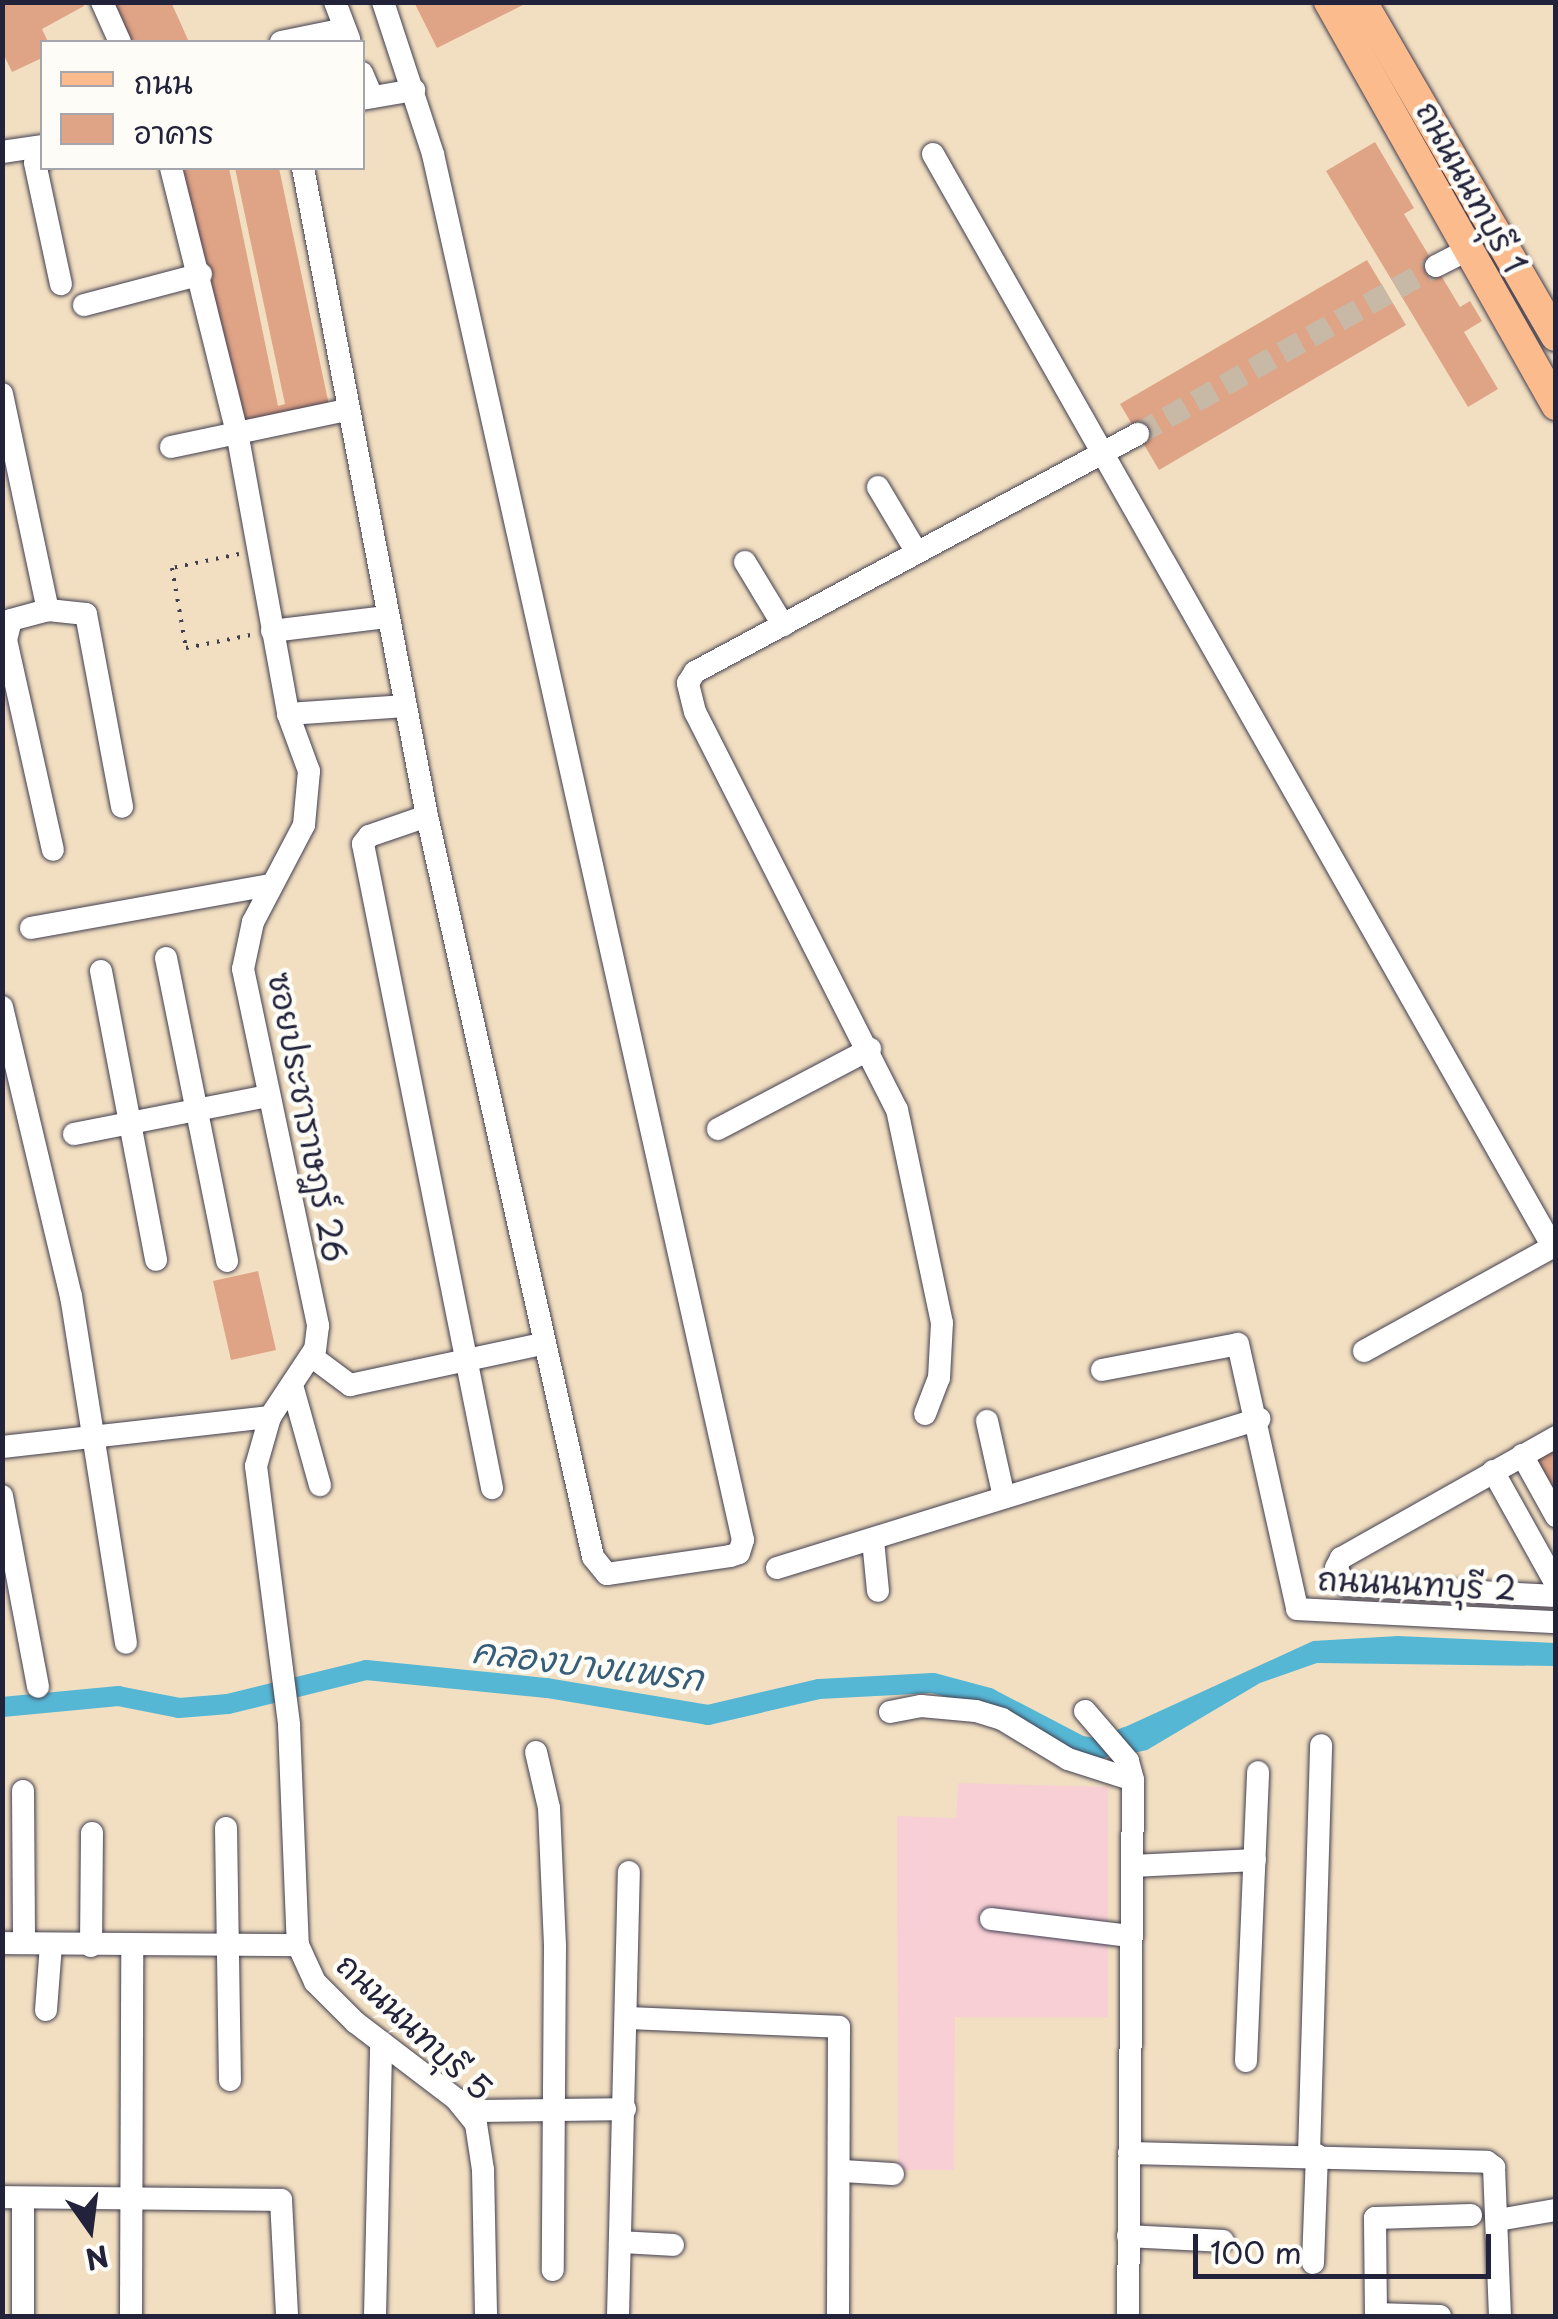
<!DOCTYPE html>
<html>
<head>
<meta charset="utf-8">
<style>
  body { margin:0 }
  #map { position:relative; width:1558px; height:2319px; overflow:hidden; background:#f2dfc1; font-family:"Playpen Sans","Playpen Sans Thai",sans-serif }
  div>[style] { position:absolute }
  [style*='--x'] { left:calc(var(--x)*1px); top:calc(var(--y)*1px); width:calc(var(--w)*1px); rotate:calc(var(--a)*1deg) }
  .built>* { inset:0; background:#f7cfd5 }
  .water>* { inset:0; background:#56b7d5 }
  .canal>* { height:20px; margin:-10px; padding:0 10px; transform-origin:10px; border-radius:10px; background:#56b7d5 }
  .building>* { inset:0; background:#dfa385 }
  .minor-tunnel>* { height:22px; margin-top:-11px; transform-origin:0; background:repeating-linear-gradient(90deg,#c8b9a6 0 22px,transparent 0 33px) }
  .path>* { height:4px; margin-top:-2px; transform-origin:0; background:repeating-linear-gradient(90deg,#413e4f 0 2.5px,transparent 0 10.5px) }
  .roads { filter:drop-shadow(0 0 2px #413e4f) drop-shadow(0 0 2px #413e4f) }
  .minor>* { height:22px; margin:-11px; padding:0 11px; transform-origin:11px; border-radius:11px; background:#fff }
  .major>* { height:30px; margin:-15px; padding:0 15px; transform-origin:15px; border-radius:15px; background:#fbbb8d }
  span { translate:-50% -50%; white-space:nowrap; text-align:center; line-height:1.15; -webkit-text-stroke:9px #fdfcf7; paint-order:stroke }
  .street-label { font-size:32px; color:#22223b }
  .water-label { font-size:35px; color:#375e79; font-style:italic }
  .frame { position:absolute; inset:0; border:5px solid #22223b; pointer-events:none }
  .legend { position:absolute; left:40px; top:40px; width:325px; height:130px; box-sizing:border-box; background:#fdfcf7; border:2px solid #a5a5ac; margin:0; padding:12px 18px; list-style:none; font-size:30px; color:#22223b }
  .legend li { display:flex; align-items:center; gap:20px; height:50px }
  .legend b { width:50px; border:2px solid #a5a5ac }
  .north { position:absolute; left:40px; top:2179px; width:100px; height:100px; -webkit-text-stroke:8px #fdfcf7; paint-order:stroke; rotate:166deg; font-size:28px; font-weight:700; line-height:40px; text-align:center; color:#22223b }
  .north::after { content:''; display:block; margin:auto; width:35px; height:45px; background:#22223b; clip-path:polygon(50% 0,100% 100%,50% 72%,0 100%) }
  .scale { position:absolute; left:1193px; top:2234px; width:298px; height:45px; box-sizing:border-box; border:5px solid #22223b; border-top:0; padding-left:12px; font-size:30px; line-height:35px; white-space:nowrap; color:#22223b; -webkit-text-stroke:8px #fdfcf7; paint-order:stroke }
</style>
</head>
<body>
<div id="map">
  <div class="built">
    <div style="clip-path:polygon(958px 1783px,1108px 1787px,1108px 2017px,955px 2017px,954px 2170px,898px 2170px,897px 1816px,956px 1818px)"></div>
  </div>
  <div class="water">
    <div style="clip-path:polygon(1398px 1636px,1555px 1643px,1555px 1666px,1317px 1663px,1260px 1683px,1147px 1750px,1129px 1754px,1114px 1732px,1313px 1641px)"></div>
  </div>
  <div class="canal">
    <div style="--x:2;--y:1707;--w:117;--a:-5.4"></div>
    <div style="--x:118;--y:1696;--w:62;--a:11.1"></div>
    <div style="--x:179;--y:1708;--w:49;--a:-4.7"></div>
    <div style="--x:228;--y:1704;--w:142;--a:-13.8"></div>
    <div style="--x:366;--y:1670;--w:182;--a:5.7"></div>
    <div style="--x:547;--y:1688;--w:163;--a:9.5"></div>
    <div style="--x:708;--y:1715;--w:114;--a:-13.2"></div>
    <div style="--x:819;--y:1689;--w:114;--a:-3"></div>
    <div style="--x:933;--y:1683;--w:58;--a:15"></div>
    <div style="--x:989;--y:1698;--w:104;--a:27.6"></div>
    <div style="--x:1081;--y:1746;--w:19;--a:9"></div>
    <div style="--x:1100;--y:1749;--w:29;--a:-25"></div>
  </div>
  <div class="building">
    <div style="clip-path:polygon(2px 2px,82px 2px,84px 6px,42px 29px,48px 42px,42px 42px,42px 58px,12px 72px,2px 51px)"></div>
    <div style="clip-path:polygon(110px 2px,171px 2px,189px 42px,127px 42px)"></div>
    <div style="clip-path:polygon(414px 2px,529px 2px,437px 48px)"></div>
    <div style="clip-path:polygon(1375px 142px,1414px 208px,1404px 214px,1460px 307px,1470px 301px,1482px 321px,1464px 332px,1498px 389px,1468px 407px,1326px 171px)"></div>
    <div style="clip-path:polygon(183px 168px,229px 168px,278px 406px,285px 404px,235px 168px,279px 168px,330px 410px,236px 429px)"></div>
    <div style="clip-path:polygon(1367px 260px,1406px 325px,1159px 470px,1120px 404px)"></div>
    <div style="clip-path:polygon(258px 1271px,276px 1350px,231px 1360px,213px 1281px)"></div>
    <div style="clip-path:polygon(1556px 1445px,1556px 1506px,1529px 1459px)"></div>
  </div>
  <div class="minor-tunnel">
    <div style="--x:1138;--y:434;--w:342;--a:-29.4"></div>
  </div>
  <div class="path">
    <div style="--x:239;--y:554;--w:68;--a:168.2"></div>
    <div style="--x:172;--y:568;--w:81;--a:80.1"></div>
    <div style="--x:186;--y:648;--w:66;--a:-11.3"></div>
  </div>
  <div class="roads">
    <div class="minor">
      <div style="--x:102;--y:2;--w:44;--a:65.8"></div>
      <div style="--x:335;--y:2;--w:40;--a:69"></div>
      <div style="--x:281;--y:42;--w:65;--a:-11.5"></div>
      <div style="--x:362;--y:73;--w:26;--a:67"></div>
      <div style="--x:362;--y:99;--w:53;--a:-9.8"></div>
      <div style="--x:2;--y:152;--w:40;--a:-8.5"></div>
      <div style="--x:933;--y:154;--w:1257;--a:60.44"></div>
      <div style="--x:42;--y:161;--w:7;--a:164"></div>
      <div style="--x:35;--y:163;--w:124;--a:77.9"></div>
      <div style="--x:171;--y:168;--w:272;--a:76"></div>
      <div style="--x:237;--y:432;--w:287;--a:79.7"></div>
      <div style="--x:288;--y:714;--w:61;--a:69.8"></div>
      <div style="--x:309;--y:771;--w:54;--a:95.3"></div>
      <div style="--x:304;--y:825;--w:110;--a:117.7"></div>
      <div style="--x:253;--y:922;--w:48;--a:102"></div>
      <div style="--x:243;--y:969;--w:365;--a:78.1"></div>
      <div style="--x:318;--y:1326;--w:23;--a:97"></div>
      <div style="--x:315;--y:1349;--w:82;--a:123.5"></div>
      <div style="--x:270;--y:1417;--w:51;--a:105.9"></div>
      <div style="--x:256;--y:1466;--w:261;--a:82.7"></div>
      <div style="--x:289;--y:1725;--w:220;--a:87.7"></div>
      <div style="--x:298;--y:1945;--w:41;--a:65.3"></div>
      <div style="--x:315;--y:1982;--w:57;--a:45"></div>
      <div style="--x:355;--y:2022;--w:127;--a:37.3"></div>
      <div style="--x:456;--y:2099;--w:32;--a:51"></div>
      <div style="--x:476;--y:2124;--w:47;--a:81.3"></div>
      <div style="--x:483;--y:2170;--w:146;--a:88.8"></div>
      <div style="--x:303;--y:168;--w:660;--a:79.17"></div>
      <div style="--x:427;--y:816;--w:759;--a:77.37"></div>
      <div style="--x:593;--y:1557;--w:22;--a:51"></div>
      <div style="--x:607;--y:1574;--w:124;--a:-8.3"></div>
      <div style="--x:730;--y:1556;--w:9;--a:-18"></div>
      <div style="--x:739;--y:1553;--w:14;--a:-73"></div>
      <div style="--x:743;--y:1540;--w:1420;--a:-102.61"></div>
      <div style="--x:433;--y:154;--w:160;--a:-108.2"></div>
      <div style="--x:1436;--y:266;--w:35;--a:-27"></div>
      <div style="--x:84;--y:305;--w:121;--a:-14.8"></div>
      <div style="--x:2;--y:394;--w:221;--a:78"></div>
      <div style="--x:48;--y:610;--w:38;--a:165"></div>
      <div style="--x:11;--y:620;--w:21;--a:104"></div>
      <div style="--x:6;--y:640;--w:215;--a:77.4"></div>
      <div style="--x:171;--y:447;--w:179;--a:-11.9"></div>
      <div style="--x:878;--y:487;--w:74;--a:59.3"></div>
      <div style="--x:745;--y:562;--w:74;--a:58.9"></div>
      <div style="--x:48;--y:610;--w:38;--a:6"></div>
      <div style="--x:86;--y:614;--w:196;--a:79.4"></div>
      <div style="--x:272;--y:631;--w:115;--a:-7"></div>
      <div style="--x:288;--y:714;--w:118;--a:-3.9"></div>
      <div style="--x:427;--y:816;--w:61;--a:161"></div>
      <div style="--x:369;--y:836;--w:10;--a:127"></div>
      <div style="--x:363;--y:844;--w:657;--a:78.67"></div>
      <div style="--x:31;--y:928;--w:243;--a:-10.2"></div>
      <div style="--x:166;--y:958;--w:309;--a:78.6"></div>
      <div style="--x:101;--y:971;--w:294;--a:79.2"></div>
      <div style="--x:2;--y:1007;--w:297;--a:76.6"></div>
      <div style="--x:71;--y:1296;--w:351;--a:81"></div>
      <div style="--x:718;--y:1129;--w:172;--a:-27.8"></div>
      <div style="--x:74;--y:1134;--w:198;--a:-11.1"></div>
      <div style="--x:1364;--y:1351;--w:219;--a:-28.9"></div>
      <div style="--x:311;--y:1356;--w:49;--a:36.6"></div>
      <div style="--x:350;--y:1385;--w:196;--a:-12.1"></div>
      <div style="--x:1102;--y:1370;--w:138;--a:-10.8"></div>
      <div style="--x:1238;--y:1344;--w:271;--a:77.4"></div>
      <div style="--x:1297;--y:1609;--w:259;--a:2.9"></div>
      <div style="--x:292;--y:1385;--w:104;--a:74.4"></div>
      <div style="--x:925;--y:1414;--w:39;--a:-69"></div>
      <div style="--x:939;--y:1378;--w:55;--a:-86.9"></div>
      <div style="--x:942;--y:1323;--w:218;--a:-101.9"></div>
      <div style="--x:897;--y:1110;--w:446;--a:-116.9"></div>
      <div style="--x:695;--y:712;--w:30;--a:-104"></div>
      <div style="--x:688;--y:683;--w:13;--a:-58"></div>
      <div style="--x:695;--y:672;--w:503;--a:-28.25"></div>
      <div style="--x:987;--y:1421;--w:78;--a:77.4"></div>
      <div style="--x:1556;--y:1437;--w:247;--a:150.6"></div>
      <div style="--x:1341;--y:1558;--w:11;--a:117"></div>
      <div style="--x:1336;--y:1568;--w:20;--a:60"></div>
      <div style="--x:1346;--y:1585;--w:210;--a:3"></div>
      <div style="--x:2;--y:1447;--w:270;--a:-6.4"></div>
      <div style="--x:1522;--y:1455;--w:70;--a:60.9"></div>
      <div style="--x:1493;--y:1471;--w:129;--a:60.9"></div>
      <div style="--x:2;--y:1496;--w:194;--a:79.3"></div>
      <div style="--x:873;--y:1540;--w:51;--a:84.4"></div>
      <div style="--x:777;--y:1568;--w:505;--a:-17.18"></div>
      <div style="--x:1085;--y:1711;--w:66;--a:49.3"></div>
      <div style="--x:1128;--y:1761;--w:20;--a:75"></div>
      <div style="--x:1133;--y:1780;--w:536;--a:90.53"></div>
      <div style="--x:890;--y:1712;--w:32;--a:-11"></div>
      <div style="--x:921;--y:1706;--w:55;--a:5.2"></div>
      <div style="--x:976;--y:1711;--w:27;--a:17"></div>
      <div style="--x:1002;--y:1719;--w:77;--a:31.2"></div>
      <div style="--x:1068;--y:1759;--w:68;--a:17.9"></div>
      <div style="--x:536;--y:1752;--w:57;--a:76.9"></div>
      <div style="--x:549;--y:1808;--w:138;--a:87.5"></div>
      <div style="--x:555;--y:1946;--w:324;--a:90.4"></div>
      <div style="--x:23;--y:1791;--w:152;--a:89.6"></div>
      <div style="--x:226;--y:1828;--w:252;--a:89.1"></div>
      <div style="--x:1133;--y:1866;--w:122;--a:-2.8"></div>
      <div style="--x:991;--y:1919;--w:139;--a:7"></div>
      <div style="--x:2;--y:1943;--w:296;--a:0.4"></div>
      <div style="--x:91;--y:1946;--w:113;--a:-89.5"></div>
      <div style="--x:46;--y:2010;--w:65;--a:-85.6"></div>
      <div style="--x:627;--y:2018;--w:212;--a:2.4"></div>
      <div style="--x:839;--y:2027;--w:289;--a:90.2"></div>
      <div style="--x:1246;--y:2061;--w:289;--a:-87.6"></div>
      <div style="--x:469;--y:2111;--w:156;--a:-0.7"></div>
      <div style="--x:1129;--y:2153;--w:358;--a:1.4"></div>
      <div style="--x:1487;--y:2162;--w:9;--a:36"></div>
      <div style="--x:1494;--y:2167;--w:149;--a:87.7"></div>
      <div style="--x:1309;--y:2154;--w:409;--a:-88.3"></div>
      <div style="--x:842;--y:2171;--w:51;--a:3.4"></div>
      <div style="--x:2;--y:2197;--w:279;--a:0.6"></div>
      <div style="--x:281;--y:2200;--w:116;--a:87"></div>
      <div style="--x:1498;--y:2220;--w:59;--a:-9.8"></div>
      <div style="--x:1128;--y:2236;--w:95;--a:3"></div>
      <div style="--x:620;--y:2242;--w:53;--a:3.2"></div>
      <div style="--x:1313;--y:2263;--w:108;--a:-87.9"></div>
      <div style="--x:1376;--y:2314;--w:64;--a:1.8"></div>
      <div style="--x:23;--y:2316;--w:118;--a:-90"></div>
      <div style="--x:131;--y:2316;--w:369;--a:-89.8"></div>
      <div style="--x:375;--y:2316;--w:274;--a:-88.7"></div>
      <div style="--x:618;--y:2316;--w:444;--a:-88.6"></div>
      <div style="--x:1376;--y:2316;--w:98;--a:-90.6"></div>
      <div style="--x:1375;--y:2218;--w:96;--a:-1.8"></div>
    </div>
    <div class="major">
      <div style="--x:1329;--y:2;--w:463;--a:60.6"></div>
      <div style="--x:1362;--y:2;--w:386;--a:59.9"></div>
    </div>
  </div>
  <div class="street-label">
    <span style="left:1472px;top:187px;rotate:61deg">ถนนนนทบุรี 1</span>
    <span style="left:308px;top:1117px;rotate:79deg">ซอยประชาราษฎร์ 26</span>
    <span style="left:1417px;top:1583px;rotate:3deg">ถนนนนทบุรี 2</span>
    <span style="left:415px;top:2026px;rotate:43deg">ถนนนนทบุรี 5</span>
  </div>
  <div class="water-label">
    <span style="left:588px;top:1663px;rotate:7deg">คลองบางแพรก</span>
  </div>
  <div class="frame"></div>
  <ul class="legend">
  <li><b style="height:12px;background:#fbbb8d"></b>ถนน</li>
  <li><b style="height:28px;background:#dfa385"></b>อาคาร</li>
  </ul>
  <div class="north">N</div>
  <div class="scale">100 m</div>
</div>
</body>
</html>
